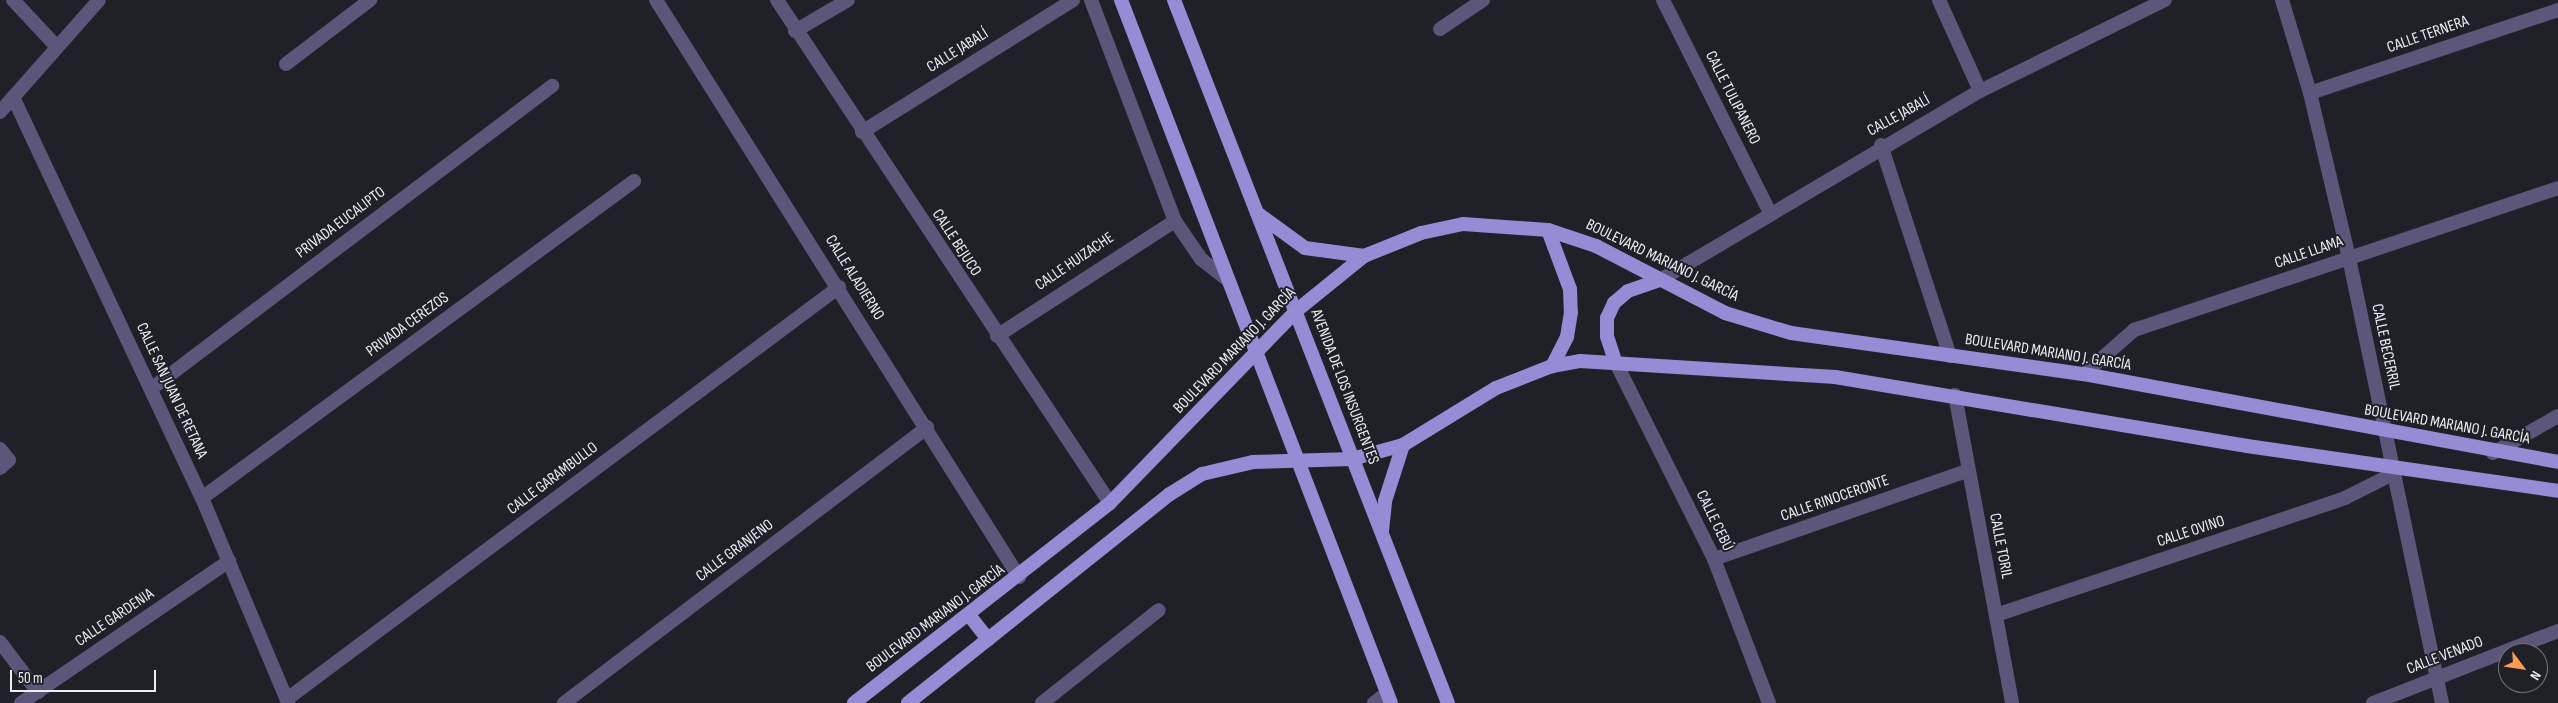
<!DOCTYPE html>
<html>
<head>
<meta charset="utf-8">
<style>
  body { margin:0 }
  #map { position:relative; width:2558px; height:703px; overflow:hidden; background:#1f2028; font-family:"Sofia Sans Condensed",sans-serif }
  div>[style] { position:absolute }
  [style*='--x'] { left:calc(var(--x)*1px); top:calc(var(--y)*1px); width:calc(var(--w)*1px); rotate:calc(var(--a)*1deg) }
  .minor>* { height:14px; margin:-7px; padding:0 7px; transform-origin:7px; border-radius:7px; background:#5b567a }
  .tertiary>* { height:14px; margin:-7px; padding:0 7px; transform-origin:7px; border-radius:7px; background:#5b567a }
  .primary>* { height:14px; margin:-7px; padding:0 7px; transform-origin:7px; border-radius:7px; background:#968bd5 }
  span { translate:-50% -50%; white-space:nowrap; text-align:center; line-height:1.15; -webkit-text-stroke:4px #1f2028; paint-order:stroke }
  .street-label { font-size:16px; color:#edeef3 }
  .north { position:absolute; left:2498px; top:643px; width:50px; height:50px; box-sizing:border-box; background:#1f2028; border:1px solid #717279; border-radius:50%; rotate:121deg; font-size:14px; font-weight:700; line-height:20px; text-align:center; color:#edeef3 }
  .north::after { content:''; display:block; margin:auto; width:18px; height:22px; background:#fc9d53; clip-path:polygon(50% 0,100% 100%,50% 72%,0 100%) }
  .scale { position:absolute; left:10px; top:670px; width:146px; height:22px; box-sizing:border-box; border:2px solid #edeef3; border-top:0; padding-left:6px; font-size:15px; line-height:18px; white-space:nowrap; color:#edeef3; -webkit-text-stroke:4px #1f2028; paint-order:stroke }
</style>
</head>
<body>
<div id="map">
  <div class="minor">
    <div style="--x:13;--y:0;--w:64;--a:46.9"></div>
    <div style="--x:656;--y:0;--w:682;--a:57.83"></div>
    <div style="--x:777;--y:0;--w:603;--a:56.49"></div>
    <div style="--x:1663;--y:0;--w:238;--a:63.3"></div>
    <div style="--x:1939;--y:0;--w:100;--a:65.7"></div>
    <div style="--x:2282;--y:0;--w:97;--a:73.2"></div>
    <div style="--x:2310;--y:93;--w:170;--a:76.7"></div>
    <div style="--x:2349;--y:258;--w:455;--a:78.2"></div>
    <div style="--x:1440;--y:29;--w:52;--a:-34"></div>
    <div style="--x:795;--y:31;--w:61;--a:-30.3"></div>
    <div style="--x:286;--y:64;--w:106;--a:-37.3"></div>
    <div style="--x:2310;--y:93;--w:262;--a:-18.5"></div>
    <div style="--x:862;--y:132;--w:249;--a:-32"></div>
    <div style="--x:1881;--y:145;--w:222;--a:71.9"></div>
    <div style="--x:1660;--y:280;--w:372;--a:-30.6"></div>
    <div style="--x:1980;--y:91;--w:206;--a:-26.2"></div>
    <div style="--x:997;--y:336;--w:212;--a:-32.9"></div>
    <div style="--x:1615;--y:361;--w:221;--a:63.4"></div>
    <div style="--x:1714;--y:559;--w:154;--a:69.1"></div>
    <div style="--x:2084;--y:374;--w:67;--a:-41.3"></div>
    <div style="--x:2134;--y:330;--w:447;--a:-18.5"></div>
    <div style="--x:151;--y:389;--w:503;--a:-37.08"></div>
    <div style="--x:1955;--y:395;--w:313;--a:79.5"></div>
    <div style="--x:0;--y:449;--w:14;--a:51"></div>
    <div style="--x:9;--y:460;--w:12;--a:138"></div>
    <div style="--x:2493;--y:453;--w:75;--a:-29.6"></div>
    <div style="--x:202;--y:498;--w:536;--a:-36.27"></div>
    <div style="--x:1714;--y:559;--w:268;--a:-19.2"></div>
    <div style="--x:1996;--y:615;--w:368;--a:-18.5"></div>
    <div style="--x:2345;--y:498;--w:54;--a:-26.6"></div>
    <div style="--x:0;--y:642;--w:63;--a:52.8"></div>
    <div style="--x:287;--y:699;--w:689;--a:-36.74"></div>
    <div style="--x:21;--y:703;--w:252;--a:-34.3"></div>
    <div style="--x:564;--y:703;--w:456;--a:-37.2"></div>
    <div style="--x:1042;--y:703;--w:149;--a:-38.5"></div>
    <div style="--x:1374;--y:703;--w:16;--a:-38"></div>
    <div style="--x:2373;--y:703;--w:199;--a:-21.3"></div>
  </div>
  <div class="tertiary">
    <div style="--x:1091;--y:0;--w:236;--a:69.2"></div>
    <div style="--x:1175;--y:221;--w:46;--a:55.6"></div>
    <div style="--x:1201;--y:259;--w:33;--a:38"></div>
    <div style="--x:13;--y:97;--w:443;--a:64.8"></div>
    <div style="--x:202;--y:498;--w:222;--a:67.2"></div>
    <div style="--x:0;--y:112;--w:149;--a:-48.5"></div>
  </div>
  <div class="primary">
    <div style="--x:1121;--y:0;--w:753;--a:68.99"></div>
    <div style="--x:1174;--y:0;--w:755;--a:68.71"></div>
    <div style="--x:1257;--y:213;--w:59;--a:36.1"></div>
    <div style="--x:1305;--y:248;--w:60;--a:7.7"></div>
    <div style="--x:1548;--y:230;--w:63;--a:69.6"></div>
    <div style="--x:1570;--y:289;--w:23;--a:88"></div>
    <div style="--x:1571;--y:312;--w:25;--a:99"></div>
    <div style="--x:1567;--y:337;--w:33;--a:117"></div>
    <div style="--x:1615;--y:361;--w:26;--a:-108"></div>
    <div style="--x:1607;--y:336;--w:18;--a:-90"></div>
    <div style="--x:1607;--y:318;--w:17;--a:-65"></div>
    <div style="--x:1614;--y:303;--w:18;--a:-41"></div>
    <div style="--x:1628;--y:291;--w:34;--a:-19"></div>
    <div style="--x:1382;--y:531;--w:30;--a:-84"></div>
    <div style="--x:1385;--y:501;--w:59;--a:-72.2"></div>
    <div style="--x:969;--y:615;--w:31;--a:52"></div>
    <div style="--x:854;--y:703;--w:325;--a:-38"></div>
    <div style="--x:1110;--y:503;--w:267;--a:-45.9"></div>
    <div style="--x:1296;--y:311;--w:87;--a:-39"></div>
    <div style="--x:1364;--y:256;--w:61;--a:-22"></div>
    <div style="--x:1421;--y:233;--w:43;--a:-12.1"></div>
    <div style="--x:1463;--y:224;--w:85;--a:4"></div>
    <div style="--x:1548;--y:230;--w:51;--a:18.4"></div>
    <div style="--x:1596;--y:246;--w:145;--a:27.4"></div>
    <div style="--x:1725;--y:313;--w:69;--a:16.9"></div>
    <div style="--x:1791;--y:333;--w:296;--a:8"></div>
    <div style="--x:2084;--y:374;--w:482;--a:10.5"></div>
    <div style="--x:908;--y:703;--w:335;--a:-38.6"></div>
    <div style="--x:1170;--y:494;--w:38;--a:-32"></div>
    <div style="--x:1202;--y:474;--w:52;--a:-13.2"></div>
    <div style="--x:1253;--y:462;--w:99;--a:-1.7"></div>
    <div style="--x:1352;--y:459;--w:53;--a:-15.4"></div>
    <div style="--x:1403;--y:445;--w:109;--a:-31.5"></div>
    <div style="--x:1496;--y:388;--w:60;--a:-21.4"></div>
    <div style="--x:1552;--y:366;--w:28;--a:-10"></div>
    <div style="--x:1580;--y:361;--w:256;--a:3.6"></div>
    <div style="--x:1835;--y:377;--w:418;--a:9.5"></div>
    <div style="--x:2247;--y:446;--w:314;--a:8.2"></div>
  </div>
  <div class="street-label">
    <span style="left:2428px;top:35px;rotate:-19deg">CALLE TERNERA</span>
    <span style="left:958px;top:51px;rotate:-32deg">CALLE JABALÍ</span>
    <span style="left:1732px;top:98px;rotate:63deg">CALLE TULIPANERO</span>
    <span style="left:1899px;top:116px;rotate:-29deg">CALLE JABALÍ</span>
    <span style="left:341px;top:223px;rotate:-37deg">PRIVADA EUCALIPTO</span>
    <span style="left:956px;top:243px;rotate:57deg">CALLE BEJUCO</span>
    <span style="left:2309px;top:253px;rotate:-19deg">CALLE LLAMA</span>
    <span style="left:1662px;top:261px;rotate:26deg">BOULEVARD MARIANO J. GARCÍA</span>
    <span style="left:1075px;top:262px;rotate:-34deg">CALLE HUIZACHE</span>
    <span style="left:854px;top:278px;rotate:58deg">CALLE ALADIERNO</span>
    <span style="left:408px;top:325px;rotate:-36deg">PRIVADA CEREZOS</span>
    <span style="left:2385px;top:347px;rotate:78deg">CALLE BECERRIL</span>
    <span style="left:1235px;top:351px;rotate:-46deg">BOULEVARD MARIANO J. GARCÍA</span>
    <span style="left:2048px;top:353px;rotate:9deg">BOULEVARD MARIANO J. GARCÍA</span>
    <span style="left:1344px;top:387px;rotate:69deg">AVENIDA DE LOS INSURGENTES</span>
    <span style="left:171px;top:391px;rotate:65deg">CALLE SAN JUAN DE RETANA</span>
    <span style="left:2447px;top:425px;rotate:10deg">BOULEVARD MARIANO J. GARCÍA</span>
    <span style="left:553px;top:479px;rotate:-37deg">CALLE GARAMBULLO</span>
    <span style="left:1835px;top:499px;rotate:-19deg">CALLE RINOCERONTE</span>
    <span style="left:1714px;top:521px;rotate:64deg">CALLE CEBÚ</span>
    <span style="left:2191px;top:532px;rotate:-18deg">CALLE OVINO</span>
    <span style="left:2000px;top:546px;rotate:79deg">CALLE TORIL</span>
    <span style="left:735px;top:551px;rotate:-37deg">CALLE GRANJENO</span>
    <span style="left:115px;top:618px;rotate:-34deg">CALLE GARDENIA</span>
    <span style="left:936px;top:619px;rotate:-37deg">BOULEVARD MARIANO J. GARCÍA</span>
    <span style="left:2445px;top:656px;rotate:-21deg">CALLE VENADO</span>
  </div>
  <div class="north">N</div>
  <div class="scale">50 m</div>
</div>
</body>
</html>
